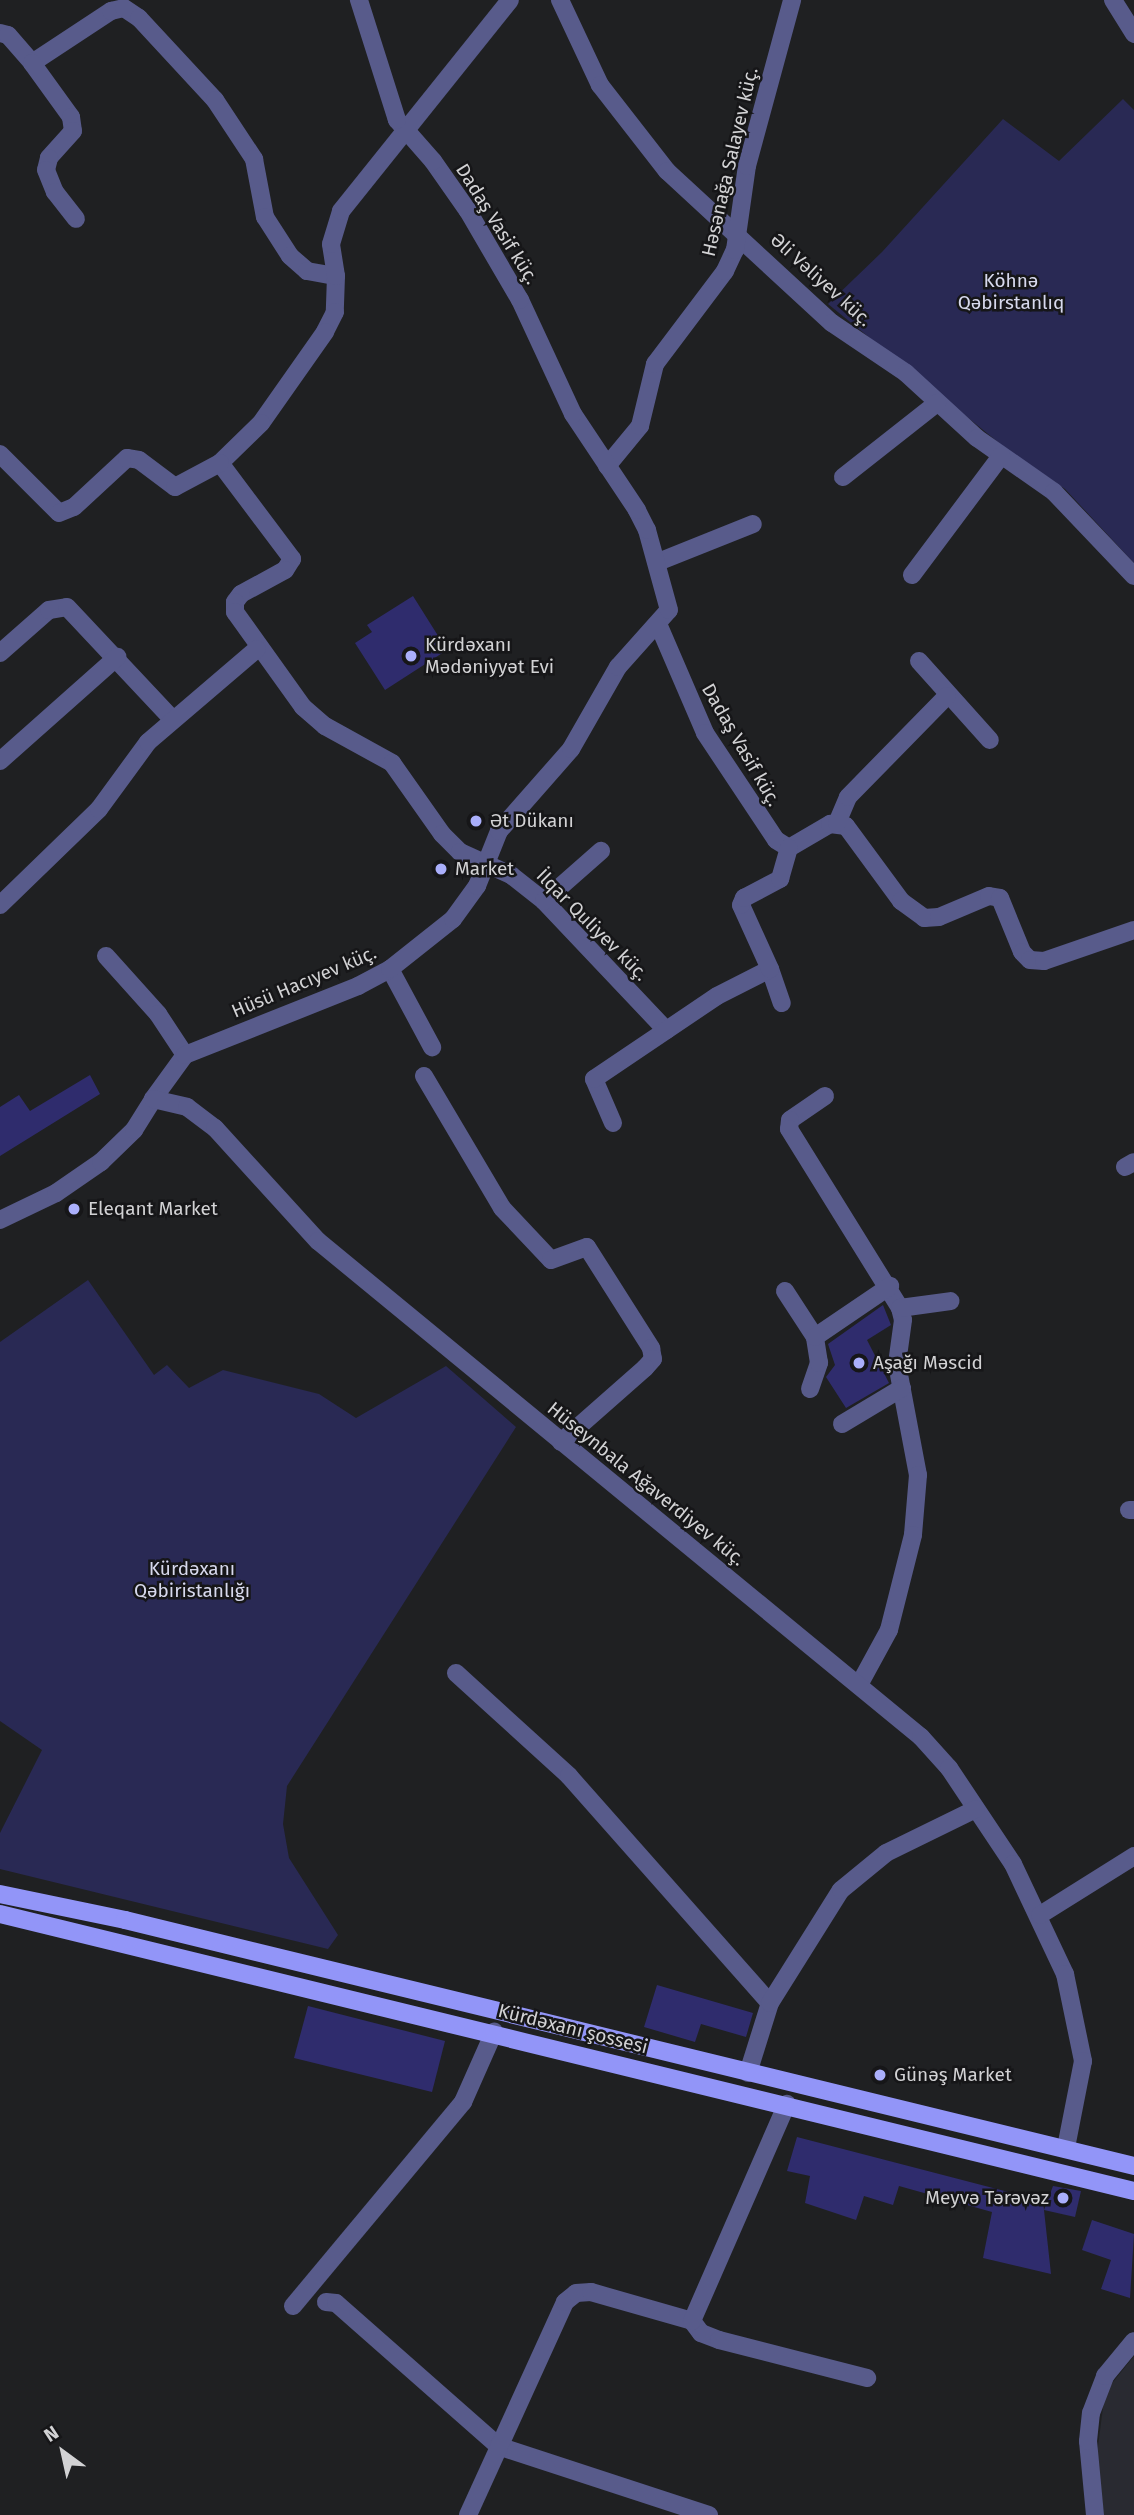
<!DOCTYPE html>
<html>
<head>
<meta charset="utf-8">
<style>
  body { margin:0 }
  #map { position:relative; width:1134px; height:2515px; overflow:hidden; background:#1f2022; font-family:"Fira Sans",sans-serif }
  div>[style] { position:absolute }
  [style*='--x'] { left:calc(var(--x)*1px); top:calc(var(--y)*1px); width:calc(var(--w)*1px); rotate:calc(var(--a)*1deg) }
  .built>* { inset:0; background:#292a31 }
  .green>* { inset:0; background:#292954 }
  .building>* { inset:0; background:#2f2c6d }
  .minor>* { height:18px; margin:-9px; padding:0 9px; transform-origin:9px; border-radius:9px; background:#585b8b }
  .major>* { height:18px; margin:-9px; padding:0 9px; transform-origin:9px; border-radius:9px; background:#9295f8 }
  .dots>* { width:19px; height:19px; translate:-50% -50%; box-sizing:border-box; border:4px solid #161618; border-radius:50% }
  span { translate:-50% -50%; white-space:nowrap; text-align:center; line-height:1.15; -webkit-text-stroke:5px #161618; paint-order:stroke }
  .street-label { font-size:19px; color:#d2d2d4 }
  .park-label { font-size:19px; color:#d7d9ed }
  .poi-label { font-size:19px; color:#d2d2d4 }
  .left { translate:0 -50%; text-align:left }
  .right { translate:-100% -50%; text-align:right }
  .north { position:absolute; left:28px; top:2417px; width:70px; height:70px; -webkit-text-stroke:5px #161618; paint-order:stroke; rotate:327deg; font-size:19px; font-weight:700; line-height:28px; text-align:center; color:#d2d2d4 }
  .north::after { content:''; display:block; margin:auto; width:24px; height:32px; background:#d2d2d4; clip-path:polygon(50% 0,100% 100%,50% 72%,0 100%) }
</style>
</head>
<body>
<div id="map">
  <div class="built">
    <div style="clip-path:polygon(1134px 2356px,1134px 2515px,1104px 2515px,1097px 2454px,1105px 2392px)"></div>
  </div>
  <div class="green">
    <div style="clip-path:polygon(1123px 99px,1134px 110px,1134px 563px,1065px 489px,1004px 447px,828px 304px,882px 252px,1003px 119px,1059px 161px)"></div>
    <div style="clip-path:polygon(88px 1280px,154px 1375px,167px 1365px,189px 1388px,223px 1370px,319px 1394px,356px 1418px,446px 1366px,516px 1427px,287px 1786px,283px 1824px,289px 1858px,338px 1935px,328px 1949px,0 1869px,0 1833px,42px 1750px,0 1721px,0 1342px)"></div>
  </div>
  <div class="building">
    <div style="clip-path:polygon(413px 596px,447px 650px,385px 690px,355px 643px,372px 632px,367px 625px)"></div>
    <div style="clip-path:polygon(90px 1075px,100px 1094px,0 1156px,0 1107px,19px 1095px,30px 1111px)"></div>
    <div style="clip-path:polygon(883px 1305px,891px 1325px,867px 1340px,889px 1383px,846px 1408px,826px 1377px,835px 1365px,828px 1344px)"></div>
    <div style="clip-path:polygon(657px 1985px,753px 2013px,746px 2037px,701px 2024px,695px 2042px,644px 2027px)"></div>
    <div style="clip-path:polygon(308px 2006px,445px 2041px,432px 2092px,294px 2058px)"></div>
    <div style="clip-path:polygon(797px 2137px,1043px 2201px,1051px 2274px,983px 2258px,992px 2212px,899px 2186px,893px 2205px,864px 2196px,856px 2220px,805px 2203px,810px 2176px,787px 2171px)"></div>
    <div style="clip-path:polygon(1053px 2186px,1081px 2191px,1075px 2217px,1044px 2210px)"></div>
    <div style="clip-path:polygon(1092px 2220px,1134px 2234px,1130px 2298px,1101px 2289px,1111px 2260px,1082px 2250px)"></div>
  </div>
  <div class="minor">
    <div style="--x:560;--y:0;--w:94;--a:64.8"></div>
    <div style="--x:600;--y:85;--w:109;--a:52.1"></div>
    <div style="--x:667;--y:171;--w:224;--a:42.7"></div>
    <div style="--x:832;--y:323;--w:89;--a:34"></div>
    <div style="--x:906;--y:373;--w:96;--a:42.5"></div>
    <div style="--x:977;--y:438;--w:94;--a:35"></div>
    <div style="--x:1054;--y:492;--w:116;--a:46.4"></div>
    <div style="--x:1113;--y:0;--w:40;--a:58"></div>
    <div style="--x:0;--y:33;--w:8;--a:14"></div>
    <div style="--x:8;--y:35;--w:37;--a:49"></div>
    <div style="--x:32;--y:63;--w:95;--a:-33.4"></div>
    <div style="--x:111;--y:11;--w:13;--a:-13"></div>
    <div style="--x:124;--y:8;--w:18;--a:34"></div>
    <div style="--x:139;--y:18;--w:112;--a:47.2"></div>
    <div style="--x:215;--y:100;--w:71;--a:56.5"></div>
    <div style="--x:254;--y:159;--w:59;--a:79.3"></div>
    <div style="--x:265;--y:217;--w:46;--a:57.3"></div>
    <div style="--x:290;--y:256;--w:23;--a:41"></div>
    <div style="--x:307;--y:271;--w:29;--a:10"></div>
    <div style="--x:336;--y:276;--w:36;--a:92"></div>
    <div style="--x:335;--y:312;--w:22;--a:117"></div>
    <div style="--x:325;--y:332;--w:111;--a:125.1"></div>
    <div style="--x:261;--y:423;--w:57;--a:135.7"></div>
    <div style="--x:220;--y:463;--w:120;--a:53.1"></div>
    <div style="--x:292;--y:559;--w:13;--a:122"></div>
    <div style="--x:285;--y:570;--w:50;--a:151.4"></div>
    <div style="--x:241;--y:594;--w:10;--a:127"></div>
    <div style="--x:235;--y:602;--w:10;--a:90"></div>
    <div style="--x:235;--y:612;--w:117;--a:54.4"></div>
    <div style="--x:303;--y:707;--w:29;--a:41"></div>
    <div style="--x:325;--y:726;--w:77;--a:28.9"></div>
    <div style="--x:392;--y:763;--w:87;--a:54.8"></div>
    <div style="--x:442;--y:834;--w:25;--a:45"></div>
    <div style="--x:460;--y:852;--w:56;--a:24.3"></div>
    <div style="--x:511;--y:875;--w:42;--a:38.2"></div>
    <div style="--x:544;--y:901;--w:178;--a:46.6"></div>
    <div style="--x:32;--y:63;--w:67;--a:54.2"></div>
    <div style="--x:71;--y:117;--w:14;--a:82"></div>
    <div style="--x:73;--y:131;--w:36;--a:132"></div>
    <div style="--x:49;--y:158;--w:12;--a:104"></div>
    <div style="--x:46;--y:170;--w:24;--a:68"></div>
    <div style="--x:55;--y:192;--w:34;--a:52"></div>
    <div style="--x:336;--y:276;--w:32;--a:-99"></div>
    <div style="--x:331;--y:244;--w:34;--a:-73"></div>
    <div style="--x:341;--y:211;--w:270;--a:-51.3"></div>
    <div style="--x:0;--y:454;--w:83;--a:45"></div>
    <div style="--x:59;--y:513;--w:16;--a:-22"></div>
    <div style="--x:74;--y:507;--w:72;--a:-42.8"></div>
    <div style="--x:127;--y:458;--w:12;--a:9"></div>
    <div style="--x:139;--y:460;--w:45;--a:36.9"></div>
    <div style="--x:175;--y:487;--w:51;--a:-28.1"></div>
    <div style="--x:607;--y:466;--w:52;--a:-50.5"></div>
    <div style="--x:640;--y:426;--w:64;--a:-76.4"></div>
    <div style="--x:655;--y:364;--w:116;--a:-53"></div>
    <div style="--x:725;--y:271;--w:23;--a:-65"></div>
    <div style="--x:735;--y:250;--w:85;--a:-81.9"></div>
    <div style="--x:747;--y:166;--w:172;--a:-74.8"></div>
    <div style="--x:843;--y:477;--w:120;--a:-38.2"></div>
    <div style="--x:658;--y:562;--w:102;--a:-21.8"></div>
    <div style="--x:912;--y:575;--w:149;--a:-53.2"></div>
    <div style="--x:659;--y:626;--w:116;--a:66.7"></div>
    <div style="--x:705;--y:733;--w:128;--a:56.4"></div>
    <div style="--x:776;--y:840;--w:15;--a:32"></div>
    <div style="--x:789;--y:848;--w:48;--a:-30.3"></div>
    <div style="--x:830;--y:824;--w:16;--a:7"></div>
    <div style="--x:846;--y:826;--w:93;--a:53.7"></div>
    <div style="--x:901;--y:901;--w:29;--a:36"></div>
    <div style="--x:924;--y:918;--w:15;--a:-4"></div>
    <div style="--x:939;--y:917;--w:54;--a:-22.8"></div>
    <div style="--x:989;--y:896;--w:11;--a:10"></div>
    <div style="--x:1000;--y:898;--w:58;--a:67.8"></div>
    <div style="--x:1022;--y:952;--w:11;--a:45"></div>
    <div style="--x:1030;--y:960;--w:14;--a:4"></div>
    <div style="--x:1044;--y:961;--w:95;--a:-19"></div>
    <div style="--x:0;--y:653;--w:65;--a:-41.3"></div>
    <div style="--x:49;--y:610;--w:18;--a:-9"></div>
    <div style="--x:67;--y:607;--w:154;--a:46.8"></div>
    <div style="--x:919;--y:661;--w:106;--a:48.1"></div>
    <div style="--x:0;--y:761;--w:157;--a:-41.6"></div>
    <div style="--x:837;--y:823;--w:28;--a:-67"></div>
    <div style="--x:848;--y:797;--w:141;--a:-45.6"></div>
    <div style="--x:544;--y:901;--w:76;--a:-41.3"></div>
    <div style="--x:0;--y:905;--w:138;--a:-44.1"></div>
    <div style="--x:99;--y:809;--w:83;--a:-53.8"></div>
    <div style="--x:148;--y:742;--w:143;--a:-40.5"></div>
    <div style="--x:106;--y:956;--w:78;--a:48.1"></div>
    <div style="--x:158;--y:1014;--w:49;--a:56.6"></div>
    <div style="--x:390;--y:969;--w:89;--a:61.7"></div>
    <div style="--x:770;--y:969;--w:36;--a:71"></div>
    <div style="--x:424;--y:1076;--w:153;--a:59.4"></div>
    <div style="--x:502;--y:1208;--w:71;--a:46.7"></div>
    <div style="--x:551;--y:1260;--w:38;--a:-20"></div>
    <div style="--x:587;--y:1247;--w:120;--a:57.6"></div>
    <div style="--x:651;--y:1348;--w:11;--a:80"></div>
    <div style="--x:653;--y:1359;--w:12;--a:132"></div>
    <div style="--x:645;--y:1368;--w:112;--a:138.6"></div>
    <div style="--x:825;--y:1096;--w:42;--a:145.6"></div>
    <div style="--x:790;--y:1120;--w:9;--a:96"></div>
    <div style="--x:789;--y:1129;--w:211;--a:58.2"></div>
    <div style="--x:900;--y:1308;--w:12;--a:76"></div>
    <div style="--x:903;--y:1320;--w:44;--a:97.8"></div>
    <div style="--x:897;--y:1364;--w:113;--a:79.3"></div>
    <div style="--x:918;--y:1475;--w:60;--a:94.8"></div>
    <div style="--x:913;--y:1535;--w:98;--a:104.2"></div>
    <div style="--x:889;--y:1630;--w:63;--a:118.6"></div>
    <div style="--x:153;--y:1099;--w:54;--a:-54"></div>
    <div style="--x:185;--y:1055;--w:186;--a:-21.7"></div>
    <div style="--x:358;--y:986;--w:36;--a:-28"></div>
    <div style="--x:390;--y:969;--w:80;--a:-38.4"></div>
    <div style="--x:453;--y:919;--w:41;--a:-54"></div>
    <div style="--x:477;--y:886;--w:59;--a:-68.2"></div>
    <div style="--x:499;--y:831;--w:109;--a:-48.7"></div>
    <div style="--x:571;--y:749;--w:95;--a:-60.2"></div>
    <div style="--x:618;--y:667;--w:76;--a:-48.2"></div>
    <div style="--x:669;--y:610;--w:83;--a:-105.4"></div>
    <div style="--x:647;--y:530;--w:22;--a:-117"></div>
    <div style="--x:637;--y:510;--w:115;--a:-123.7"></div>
    <div style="--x:573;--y:414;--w:126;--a:-114.9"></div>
    <div style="--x:520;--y:300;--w:103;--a:-120.3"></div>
    <div style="--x:468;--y:211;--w:61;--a:-125"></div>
    <div style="--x:433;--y:161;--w:55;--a:-131.3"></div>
    <div style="--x:397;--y:120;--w:126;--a:-107.6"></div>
    <div style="--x:613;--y:1123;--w:48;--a:-113.4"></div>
    <div style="--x:594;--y:1079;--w:148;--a:-34"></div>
    <div style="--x:717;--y:996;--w:59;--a:-27"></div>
    <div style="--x:770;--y:969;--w:70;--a:-114.4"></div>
    <div style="--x:741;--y:905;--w:8;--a:-67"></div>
    <div style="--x:744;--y:898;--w:41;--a:-27.8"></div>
    <div style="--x:780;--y:879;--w:32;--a:-74"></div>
    <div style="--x:1125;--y:1167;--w:10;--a:-29"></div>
    <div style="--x:0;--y:1220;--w:62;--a:-25.7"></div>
    <div style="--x:56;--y:1193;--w:55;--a:-34.6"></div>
    <div style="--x:101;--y:1162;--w:46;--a:-44.1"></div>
    <div style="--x:134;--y:1130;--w:36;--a:-58"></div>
    <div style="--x:153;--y:1099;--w:35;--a:13"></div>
    <div style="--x:187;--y:1107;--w:35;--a:37"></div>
    <div style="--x:215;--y:1128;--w:153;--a:47.7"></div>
    <div style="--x:318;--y:1241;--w:781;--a:39.44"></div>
    <div style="--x:921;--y:1737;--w:42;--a:47.9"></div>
    <div style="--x:949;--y:1768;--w:115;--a:56.3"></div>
    <div style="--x:1013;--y:1864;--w:122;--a:64.7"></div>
    <div style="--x:1065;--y:1974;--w:89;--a:78.3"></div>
    <div style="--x:1083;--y:2061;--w:89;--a:101.1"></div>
    <div style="--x:785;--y:1291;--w:55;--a:56.9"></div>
    <div style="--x:900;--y:1308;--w:51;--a:-7.8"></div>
    <div style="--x:810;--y:1389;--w:28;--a:-71"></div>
    <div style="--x:819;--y:1363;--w:26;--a:-99"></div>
    <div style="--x:815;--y:1337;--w:91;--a:-34.2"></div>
    <div style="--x:842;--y:1424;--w:70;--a:-31"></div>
    <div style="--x:1129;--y:1510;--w:5;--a:0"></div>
    <div style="--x:456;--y:1673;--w:153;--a:42.3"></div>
    <div style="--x:569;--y:1776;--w:303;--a:48.5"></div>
    <div style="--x:1040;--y:1915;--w:111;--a:-32.1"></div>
    <div style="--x:748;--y:2073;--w:73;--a:-72.6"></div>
    <div style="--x:770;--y:2003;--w:133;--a:-57.9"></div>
    <div style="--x:841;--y:1890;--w:58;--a:-39.4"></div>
    <div style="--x:886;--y:1853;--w:100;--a:-26.1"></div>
    <div style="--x:326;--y:2302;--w:10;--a:6"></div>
    <div style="--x:336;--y:2303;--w:216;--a:41.4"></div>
    <div style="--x:498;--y:2446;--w:222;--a:18.1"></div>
    <div style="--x:293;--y:2306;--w:266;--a:-50.2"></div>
    <div style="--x:463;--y:2102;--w:77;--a:-66.1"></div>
    <div style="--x:692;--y:2321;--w:15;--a:53"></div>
    <div style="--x:701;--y:2333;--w:19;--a:21"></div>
    <div style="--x:719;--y:2340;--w:153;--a:14.4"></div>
    <div style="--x:468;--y:2515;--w:234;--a:-65.5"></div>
    <div style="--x:565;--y:2302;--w:14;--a:-39"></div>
    <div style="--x:576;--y:2293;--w:15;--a:-4"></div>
    <div style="--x:591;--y:2292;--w:105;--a:16"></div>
    <div style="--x:692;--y:2321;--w:237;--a:-66.4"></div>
    <div style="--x:1095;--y:2515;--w:74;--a:-95.4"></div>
    <div style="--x:1088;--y:2441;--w:28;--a:-84"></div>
    <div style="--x:1091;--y:2413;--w:40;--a:-69"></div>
    <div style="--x:1105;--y:2376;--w:45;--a:-50.4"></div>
  </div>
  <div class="major">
    <div style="--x:0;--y:1894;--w:128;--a:11.7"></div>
    <div style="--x:125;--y:1920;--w:1039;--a:13.7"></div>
    <div style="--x:0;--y:1914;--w:1167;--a:13.73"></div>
  </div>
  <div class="dots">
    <div style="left:411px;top:656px;background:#aaaffb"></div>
    <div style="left:476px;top:821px;background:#aaaffb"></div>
    <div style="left:441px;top:869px;background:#aaaffb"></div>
    <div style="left:74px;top:1209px;background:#aaaffb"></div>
    <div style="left:859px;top:1363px;background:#aaaffb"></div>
    <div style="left:880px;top:2075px;background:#aaaffb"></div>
    <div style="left:1063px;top:2198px;background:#aaaffb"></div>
  </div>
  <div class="street-label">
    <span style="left:730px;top:162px;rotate:-77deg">Həsənağa Salayev küç.</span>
    <span style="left:497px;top:224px;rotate:58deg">Dadaş Vasif küç.</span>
    <span style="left:821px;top:280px;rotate:42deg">Əli Vəliyev küç.</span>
    <span style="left:741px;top:745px;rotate:60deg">Dadaş Vasif küç.</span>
    <span style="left:592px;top:925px;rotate:45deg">İlqar Quliyev küç.</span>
    <span style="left:304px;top:982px;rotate:-23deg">Hüsü Hacıyev küç.</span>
    <span style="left:646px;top:1484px;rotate:39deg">Hüseynbala Ağaverdiyev küç.</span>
    <span style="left:573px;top:2029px;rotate:14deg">Kürdəxanı şossesi</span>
  </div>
  <div class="park-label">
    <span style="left:1011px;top:292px">Köhnə<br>Qəbirstanlıq</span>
    <span style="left:192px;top:1580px">Kürdəxanı<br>Qəbiristanlığı</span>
  </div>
  <div class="poi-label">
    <span class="left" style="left:425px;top:656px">Kürdəxanı<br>Mədəniyyət Evi</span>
    <span class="left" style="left:490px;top:821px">Ət Dükanı</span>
    <span class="left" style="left:455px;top:869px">Market</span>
    <span class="left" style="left:88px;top:1209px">Eleqant Market</span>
    <span class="left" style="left:873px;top:1363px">Aşağı Məscid</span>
    <span class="left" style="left:894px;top:2075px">Günəş Market</span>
    <span class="right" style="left:1049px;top:2198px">Meyvə Tərəvəz</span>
  </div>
  <div class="north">N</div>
</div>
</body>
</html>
